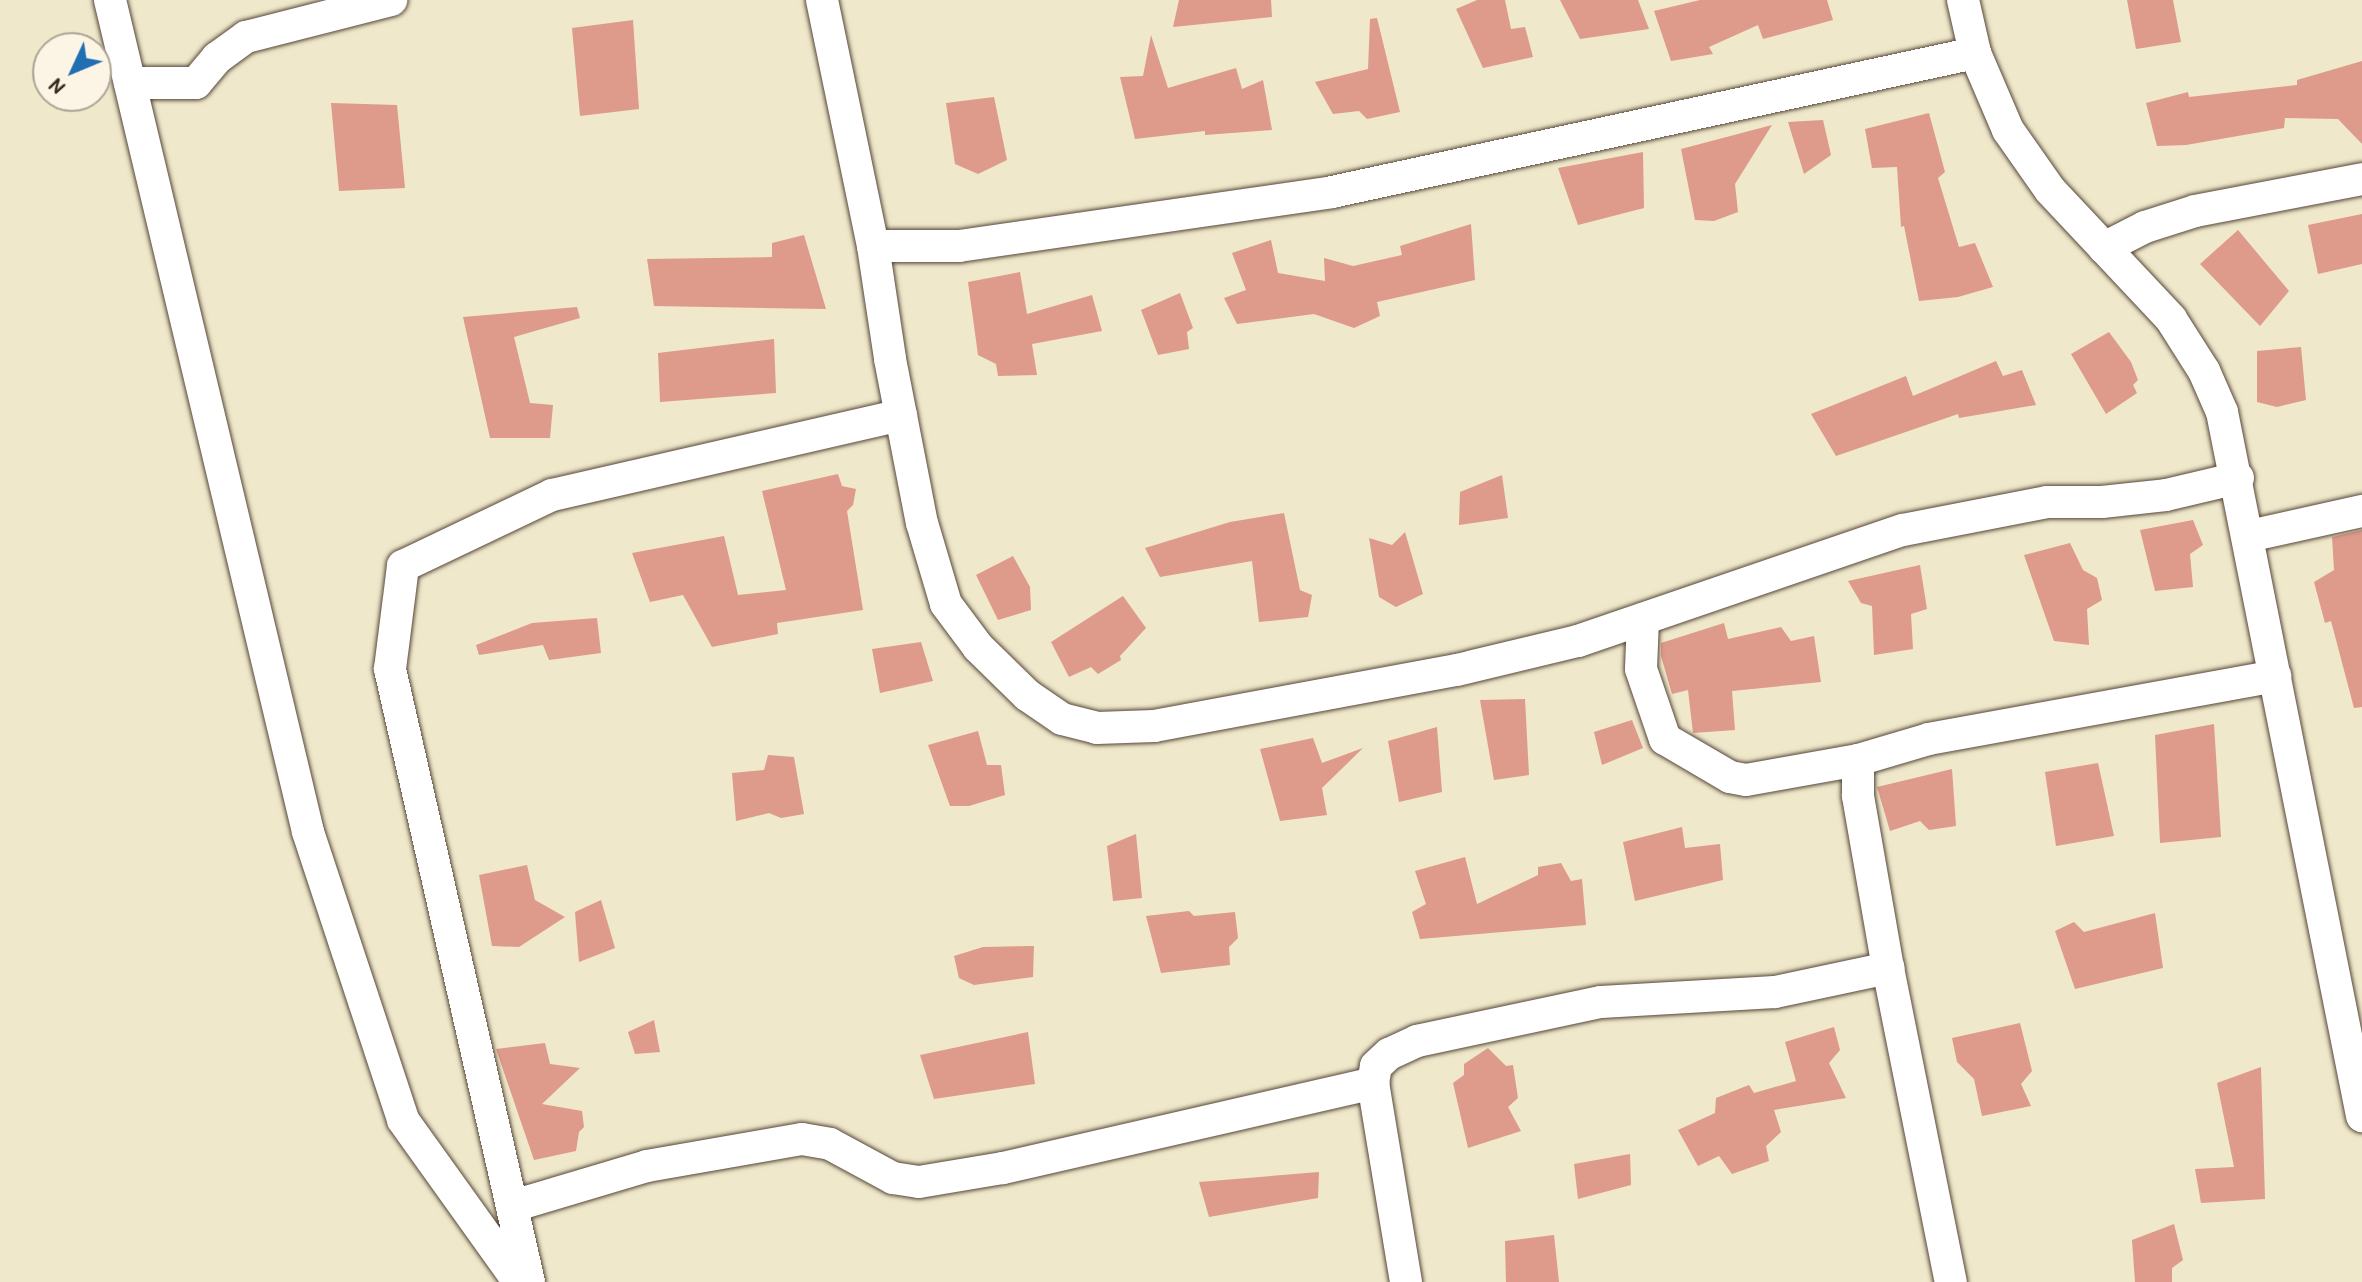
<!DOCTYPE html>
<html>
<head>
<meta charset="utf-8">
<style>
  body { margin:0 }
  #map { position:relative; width:2362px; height:1282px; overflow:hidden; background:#efe8cb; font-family:"Patrick Hand",sans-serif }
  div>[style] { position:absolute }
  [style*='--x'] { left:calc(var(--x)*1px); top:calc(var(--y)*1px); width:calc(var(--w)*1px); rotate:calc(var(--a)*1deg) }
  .building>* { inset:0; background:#de9a8a }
  .roads { filter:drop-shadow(0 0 2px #564638) drop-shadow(0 0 2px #564638) }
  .minor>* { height:32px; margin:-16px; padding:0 16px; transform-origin:16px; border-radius:16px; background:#fff }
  span { translate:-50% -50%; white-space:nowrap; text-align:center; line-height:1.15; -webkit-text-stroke:8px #fcf5e5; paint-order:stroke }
  .north { position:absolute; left:32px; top:32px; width:80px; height:80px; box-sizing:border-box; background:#fcf5e5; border:2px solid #afa495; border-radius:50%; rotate:226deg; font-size:22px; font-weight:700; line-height:32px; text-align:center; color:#3b2a1e }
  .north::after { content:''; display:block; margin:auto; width:28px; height:36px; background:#1f6fb2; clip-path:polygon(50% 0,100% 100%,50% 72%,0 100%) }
</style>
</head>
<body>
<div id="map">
  <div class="building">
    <div style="clip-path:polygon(1179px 0,1271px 0,1272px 17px,1173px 27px)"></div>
    <div style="clip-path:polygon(1477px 0,1505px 0,1511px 29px,1525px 27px,1533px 57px,1483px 68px,1456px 9px)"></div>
    <div style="clip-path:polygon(1560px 0,1638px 0,1649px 29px,1580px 39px)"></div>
    <div style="clip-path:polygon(1700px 0,1827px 0,1833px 20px,1763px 39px,1758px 25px,1709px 47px,1713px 54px,1671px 61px,1654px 11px)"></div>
    <div style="clip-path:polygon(2127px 0,2173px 0,2181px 42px,2136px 49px)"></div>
    <div style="clip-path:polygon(1377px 18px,1400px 112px,1367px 119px,1359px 111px,1333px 114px,1315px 82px,1368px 69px,1370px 19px)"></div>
    <div style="clip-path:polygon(633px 20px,639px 109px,580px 116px,572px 28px)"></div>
    <div style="clip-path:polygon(1151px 35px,1168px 88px,1236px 68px,1242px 89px,1263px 80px,1272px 130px,1205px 135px,1205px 131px,1135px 139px,1120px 77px,1143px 76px)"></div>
    <div style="clip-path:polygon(2362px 61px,2362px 144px,2338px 119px,2285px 118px,2284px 128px,2186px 145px,2157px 146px,2146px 103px,2188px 92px,2189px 97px,2297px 85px,2297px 80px)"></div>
    <div style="clip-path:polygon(994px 97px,1007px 160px,978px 174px,955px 164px,946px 103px)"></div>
    <div style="clip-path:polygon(331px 103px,397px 105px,405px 188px,339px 191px)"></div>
    <div style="clip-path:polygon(1929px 113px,1945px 172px,1938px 178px,1959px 247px,1975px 243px,1993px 287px,1958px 297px,1919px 301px,1904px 226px,1901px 227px,1897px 167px,1872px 168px,1865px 129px)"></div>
    <div style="clip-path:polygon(1823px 120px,1831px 155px,1804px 174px,1788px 122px)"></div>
    <div style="clip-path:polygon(1772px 125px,1735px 184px,1738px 212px,1714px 221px,1695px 220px,1681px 149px)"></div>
    <div style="clip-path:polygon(1643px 152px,1644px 208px,1578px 225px,1558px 168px)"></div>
    <div style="clip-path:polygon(2362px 214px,2362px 264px,2318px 274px,2308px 225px)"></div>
    <div style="clip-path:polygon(1471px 224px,1475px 280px,1377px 302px,1380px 316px,1354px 328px,1314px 314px,1237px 324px,1224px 298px,1246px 290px,1232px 253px,1271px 240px,1278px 273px,1325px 281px,1324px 258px,1353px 266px,1402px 255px,1400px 246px)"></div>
    <div style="clip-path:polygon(2238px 230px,2289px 291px,2260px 326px,2200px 264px)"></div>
    <div style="clip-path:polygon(804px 235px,826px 309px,654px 306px,647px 259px,772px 257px,772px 243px)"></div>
    <div style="clip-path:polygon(1020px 272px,1027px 314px,1092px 295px,1102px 331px,1032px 344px,1037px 375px,998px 376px,996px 364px,978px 355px,968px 282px)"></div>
    <div style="clip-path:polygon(1180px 293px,1193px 328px,1187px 332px,1189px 349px,1158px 355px,1141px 310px)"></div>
    <div style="clip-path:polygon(577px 307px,580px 318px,514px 337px,530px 403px,553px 405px,550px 438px,490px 438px,463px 317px)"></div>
    <div style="clip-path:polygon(2109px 332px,2131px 362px,2138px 380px,2133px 385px,2137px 393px,2106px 414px,2071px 354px)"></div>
    <div style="clip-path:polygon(774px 339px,776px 393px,660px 402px,658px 353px)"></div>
    <div style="clip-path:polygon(2301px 347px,2306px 400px,2277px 407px,2257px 402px,2257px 351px)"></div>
    <div style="clip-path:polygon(1996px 361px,2003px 376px,2022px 370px,2036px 405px,1959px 418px,1958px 414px,1836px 456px,1811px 414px,1906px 376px,1913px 396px)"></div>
    <div style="clip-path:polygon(838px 474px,842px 486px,856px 489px,853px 505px,847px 511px,863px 610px,777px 623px,778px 634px,712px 647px,683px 595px,650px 602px,632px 553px,724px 536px,738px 595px,786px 590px,762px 491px)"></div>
    <div style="clip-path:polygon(1502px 475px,1508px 518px,1459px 525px,1460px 492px)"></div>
    <div style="clip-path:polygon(1284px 513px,1300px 590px,1312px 595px,1308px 617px,1259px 622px,1252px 561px,1160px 577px,1145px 548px,1230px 522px)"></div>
    <div style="clip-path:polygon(2193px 520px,2203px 545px,2190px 554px,2193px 587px,2155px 591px,2140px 530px)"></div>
    <div style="clip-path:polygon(2362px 530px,2362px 707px,2354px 708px,2331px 621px,2325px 623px,2314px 582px,2334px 570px,2332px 537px)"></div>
    <div style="clip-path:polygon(1405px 532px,1423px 594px,1396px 607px,1379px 597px,1369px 538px,1392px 545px)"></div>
    <div style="clip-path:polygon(2070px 543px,2083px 570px,2097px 578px,2102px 600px,2087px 609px,2089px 645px,2054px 641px,2024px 555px)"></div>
    <div style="clip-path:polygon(1013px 556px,1030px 587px,1031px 610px,998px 620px,976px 575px)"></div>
    <div style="clip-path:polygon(1920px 565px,1927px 609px,1911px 614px,1913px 649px,1874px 655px,1872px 606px,1861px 603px,1848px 581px)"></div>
    <div style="clip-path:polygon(1123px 596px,1146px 628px,1120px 656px,1121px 660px,1098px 674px,1091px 667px,1069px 677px,1051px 642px)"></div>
    <div style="clip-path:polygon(597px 618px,601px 653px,549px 660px,543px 645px,479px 655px,476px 645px,532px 623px)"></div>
    <div style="clip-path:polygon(1724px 623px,1728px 639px,1781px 627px,1791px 641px,1814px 636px,1821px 682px,1732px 691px,1735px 730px,1693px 733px,1688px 690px,1672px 694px,1661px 656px,1661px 643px)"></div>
    <div style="clip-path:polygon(921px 642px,933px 681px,880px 693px,872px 649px)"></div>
    <div style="clip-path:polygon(1525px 699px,1529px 775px,1494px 780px,1480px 700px)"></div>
    <div style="clip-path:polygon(1632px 720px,1643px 748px,1602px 765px,1594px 732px)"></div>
    <div style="clip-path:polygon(2214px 724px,2221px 837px,2160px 843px,2155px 735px)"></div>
    <div style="clip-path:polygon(1437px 727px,1442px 792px,1399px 802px,1388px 741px)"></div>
    <div style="clip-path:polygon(978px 731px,987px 765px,1001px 765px,1005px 795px,969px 806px,950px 806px,928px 745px)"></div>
    <div style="clip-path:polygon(1313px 738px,1322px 763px,1363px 748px,1322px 788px,1327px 815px,1280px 821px,1260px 749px)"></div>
    <div style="clip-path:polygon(768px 755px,794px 757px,804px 814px,781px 818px,769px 813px,736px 821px,732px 773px,764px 770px)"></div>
    <div style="clip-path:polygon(2098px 763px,2114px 836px,2056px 846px,2045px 772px)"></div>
    <div style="clip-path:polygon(1952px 769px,1956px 826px,1929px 830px,1920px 821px,1890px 831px,1877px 787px)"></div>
    <div style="clip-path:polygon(1682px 827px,1685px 848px,1720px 844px,1723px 880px,1635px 901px,1623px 842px)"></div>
    <div style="clip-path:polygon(1136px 834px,1142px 898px,1113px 901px,1107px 846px)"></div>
    <div style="clip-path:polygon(1465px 857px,1477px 904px,1538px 875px,1538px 867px,1561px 863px,1571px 881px,1582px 879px,1586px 925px,1420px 939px,1412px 912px,1426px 904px,1415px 871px)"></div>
    <div style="clip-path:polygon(527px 865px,535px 900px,565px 917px,519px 947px,492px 946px,479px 875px)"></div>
    <div style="clip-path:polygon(601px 900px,615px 948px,579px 962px,575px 912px)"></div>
    <div style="clip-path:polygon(1189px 911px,1194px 916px,1235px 912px,1238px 938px,1229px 947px,1230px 965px,1161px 973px,1146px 916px)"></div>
    <div style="clip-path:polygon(2155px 913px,2163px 968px,2075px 989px,2055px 931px,2074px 922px,2084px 932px)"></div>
    <div style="clip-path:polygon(1034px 946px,1033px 977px,974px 985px,959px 978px,954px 956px,983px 947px)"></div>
    <div style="clip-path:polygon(654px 1020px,660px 1052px,635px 1054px,628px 1032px)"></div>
    <div style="clip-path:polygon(2020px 1023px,2032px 1071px,2021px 1084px,2031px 1106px,1982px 1116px,1974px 1079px,1957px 1062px,1952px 1038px)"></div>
    <div style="clip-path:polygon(1834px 1027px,1840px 1050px,1829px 1063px,1846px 1098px,1774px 1110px,1781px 1132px,1766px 1146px,1769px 1161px,1732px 1174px,1719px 1156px,1698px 1166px,1678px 1130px,1715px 1113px,1716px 1098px,1749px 1085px,1754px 1093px,1796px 1081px,1785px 1042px)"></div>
    <div style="clip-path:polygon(1028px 1032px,1035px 1084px,934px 1099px,920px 1055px)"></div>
    <div style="clip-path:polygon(545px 1043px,550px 1064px,580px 1068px,542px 1104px,582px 1111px,584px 1127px,579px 1132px,576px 1151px,534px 1160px,496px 1049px)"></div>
    <div style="clip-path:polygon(1488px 1048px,1506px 1066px,1513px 1065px,1518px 1098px,1508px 1107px,1521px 1131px,1468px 1148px,1453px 1083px,1464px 1075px,1464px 1064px)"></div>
    <div style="clip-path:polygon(2261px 1067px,2265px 1199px,2201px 1203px,2195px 1169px,2234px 1167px,2217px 1083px)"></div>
    <div style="clip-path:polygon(1630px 1154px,1631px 1185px,1578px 1199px,1574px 1164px)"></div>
    <div style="clip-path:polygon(1319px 1172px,1318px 1198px,1209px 1217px,1199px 1182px)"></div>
    <div style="clip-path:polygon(2174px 1224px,2183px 1260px,2172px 1268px,2172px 1282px,2135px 1282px,2132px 1240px)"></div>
    <div style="clip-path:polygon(1554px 1235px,1559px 1282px,1506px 1282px,1505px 1241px)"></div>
  </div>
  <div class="roads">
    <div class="minor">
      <div style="--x:110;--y:0;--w:855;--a:76.61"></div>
      <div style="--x:308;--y:832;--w:303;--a:71.7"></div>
      <div style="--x:403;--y:1120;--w:199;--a:54.4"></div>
      <div style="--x:822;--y:0;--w:251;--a:78.3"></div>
      <div style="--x:873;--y:246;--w:114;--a:81.4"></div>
      <div style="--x:890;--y:359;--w:167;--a:79"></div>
      <div style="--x:922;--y:523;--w:84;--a:73.5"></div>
      <div style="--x:946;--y:604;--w:54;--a:53.3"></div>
      <div style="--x:978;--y:647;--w:69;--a:44.4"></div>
      <div style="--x:1027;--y:695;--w:42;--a:34.4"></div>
      <div style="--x:1062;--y:719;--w:36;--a:14"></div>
      <div style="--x:1097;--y:728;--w:57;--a:-2"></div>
      <div style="--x:1154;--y:726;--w:308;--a:-10.5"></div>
      <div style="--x:1457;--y:670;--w:124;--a:-13.5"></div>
      <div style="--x:1578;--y:641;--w:343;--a:-18.9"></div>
      <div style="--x:1903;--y:530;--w:147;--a:-11"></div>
      <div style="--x:2047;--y:502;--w:55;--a:0"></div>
      <div style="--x:2102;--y:502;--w:64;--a:-6.2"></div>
      <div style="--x:2166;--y:495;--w:74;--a:-13.3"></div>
      <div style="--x:1963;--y:0;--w:54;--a:77.2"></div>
      <div style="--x:1975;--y:53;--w:84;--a:66.8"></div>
      <div style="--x:2008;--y:130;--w:73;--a:55"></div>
      <div style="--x:2050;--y:190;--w:177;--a:46.8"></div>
      <div style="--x:2171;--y:319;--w:62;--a:57.6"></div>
      <div style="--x:2204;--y:371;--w:45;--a:66.3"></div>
      <div style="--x:2222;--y:412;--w:718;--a:78.75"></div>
      <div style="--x:130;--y:83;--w:66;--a:0"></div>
      <div style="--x:196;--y:83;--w:33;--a:-50"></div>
      <div style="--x:217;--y:58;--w:36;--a:-36"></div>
      <div style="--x:246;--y:37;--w:150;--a:-14.3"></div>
      <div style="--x:873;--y:246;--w:86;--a:0"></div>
      <div style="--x:959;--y:246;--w:377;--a:-8.2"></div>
      <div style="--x:1332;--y:192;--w:658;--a:-12.2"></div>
      <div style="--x:2104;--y:248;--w:46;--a:-27.1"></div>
      <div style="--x:2145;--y:227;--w:52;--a:-17.7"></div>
      <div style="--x:2195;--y:211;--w:170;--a:-10.8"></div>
      <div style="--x:2249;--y:536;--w:116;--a:-12.5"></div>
      <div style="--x:1643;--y:619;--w:50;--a:92.3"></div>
      <div style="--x:1641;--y:669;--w:74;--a:71.1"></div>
      <div style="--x:1665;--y:739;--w:75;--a:30.3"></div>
      <div style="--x:1730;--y:777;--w:16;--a:11"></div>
      <div style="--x:1746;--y:780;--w:114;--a:-10.1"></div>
      <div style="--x:1858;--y:760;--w:74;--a:-16.5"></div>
      <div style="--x:1929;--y:739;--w:352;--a:-10.3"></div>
      <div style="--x:1858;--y:760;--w:36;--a:90"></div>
      <div style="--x:1858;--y:796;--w:175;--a:80.1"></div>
      <div style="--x:1888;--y:968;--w:320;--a:78.7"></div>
      <div style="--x:513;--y:1206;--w:140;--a:-16.6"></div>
      <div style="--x:647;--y:1166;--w:157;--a:-9.9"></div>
      <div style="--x:802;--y:1139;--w:28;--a:10"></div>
      <div style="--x:830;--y:1144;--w:72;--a:28.4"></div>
      <div style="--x:893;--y:1178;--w:26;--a:9"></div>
      <div style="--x:919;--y:1182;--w:85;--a:-9.5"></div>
      <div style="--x:1003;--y:1168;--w:380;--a:-12.9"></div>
      <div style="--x:529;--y:1282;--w:629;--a:-102.78"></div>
      <div style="--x:390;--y:669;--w:104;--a:-82.8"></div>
      <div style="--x:403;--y:566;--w:165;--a:-25.5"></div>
      <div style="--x:552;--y:495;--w:358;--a:-12.9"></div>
      <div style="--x:1406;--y:1282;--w:202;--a:-99.4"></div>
      <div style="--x:1373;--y:1083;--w:17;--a:-80"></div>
      <div style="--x:1376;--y:1066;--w:18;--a:-43"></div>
      <div style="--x:1389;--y:1054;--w:31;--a:-25"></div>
      <div style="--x:1417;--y:1041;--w:188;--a:-12"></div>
      <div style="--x:1601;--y:1002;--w:174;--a:-3.3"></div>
      <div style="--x:1775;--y:992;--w:116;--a:-12"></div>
    </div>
  </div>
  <div class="north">N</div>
</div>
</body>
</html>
